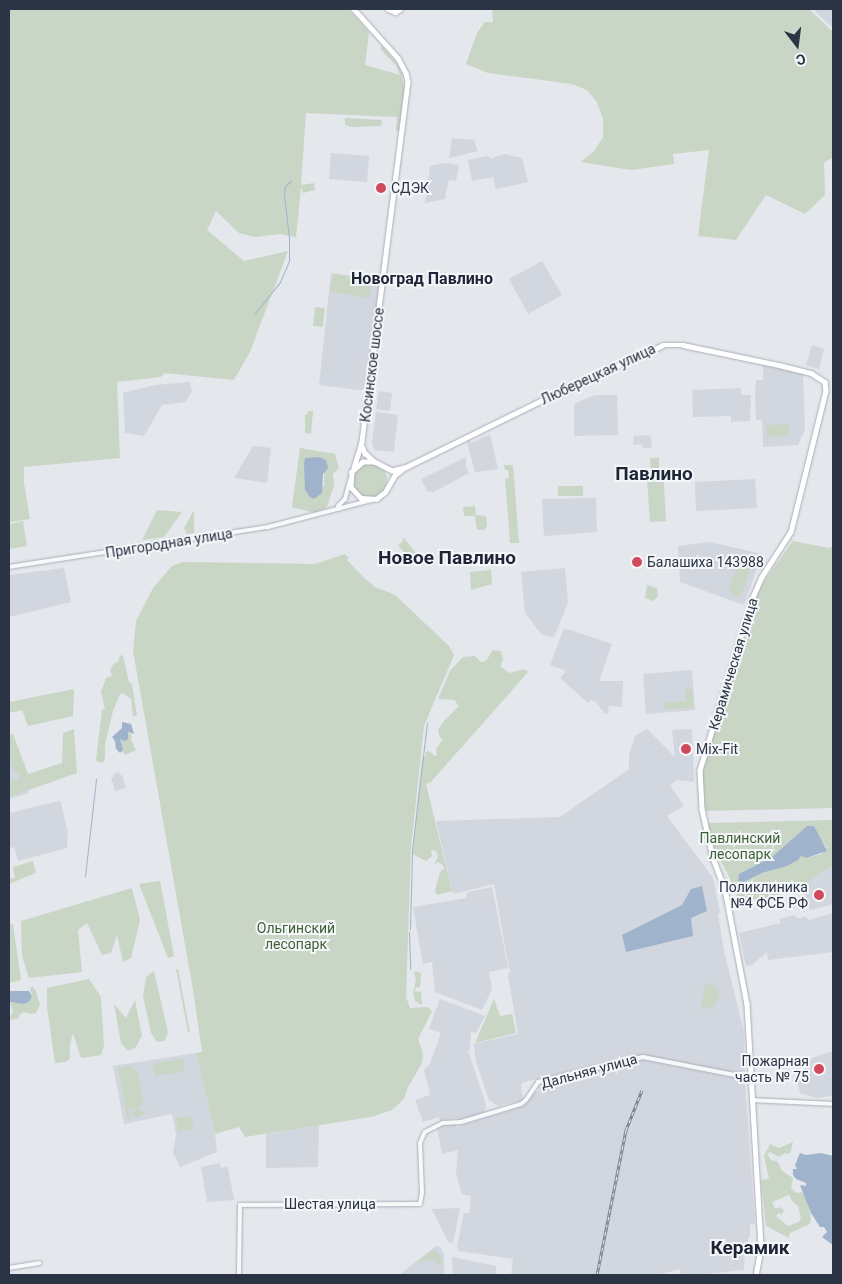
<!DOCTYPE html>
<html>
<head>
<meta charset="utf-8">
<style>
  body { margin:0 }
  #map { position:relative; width:842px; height:1284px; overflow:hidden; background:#e4e7ec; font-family:Roboto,sans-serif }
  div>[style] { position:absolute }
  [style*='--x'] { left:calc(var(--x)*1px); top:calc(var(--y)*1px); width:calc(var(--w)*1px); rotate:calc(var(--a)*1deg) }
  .built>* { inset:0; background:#d2d6de }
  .green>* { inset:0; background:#c9d6c5 }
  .round { border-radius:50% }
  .water>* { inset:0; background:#9fb4cc }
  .stream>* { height:1px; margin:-0.5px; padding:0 0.5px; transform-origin:0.5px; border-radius:0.5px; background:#9fb4cc }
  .roads { filter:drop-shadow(0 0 1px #a9aeb7) drop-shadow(0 0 1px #a9aeb7) }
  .tertiary>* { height:4px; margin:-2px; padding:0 2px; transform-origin:2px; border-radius:2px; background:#f7f8fa }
  .secondary>* { height:4.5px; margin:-2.25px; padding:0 2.25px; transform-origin:2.25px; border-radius:2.25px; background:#fff }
  .primary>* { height:5px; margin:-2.5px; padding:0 2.5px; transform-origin:2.5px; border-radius:2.5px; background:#fff }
  .rail>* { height:3px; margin-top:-1.5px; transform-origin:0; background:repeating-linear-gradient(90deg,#f4f6f9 0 4px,#7d8696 0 8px); box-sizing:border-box; border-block:1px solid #7d8696 }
  .dots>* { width:14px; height:14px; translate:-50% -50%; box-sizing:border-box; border:2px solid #f4f6f9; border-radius:50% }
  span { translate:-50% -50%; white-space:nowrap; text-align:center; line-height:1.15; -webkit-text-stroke:4px #f4f6f9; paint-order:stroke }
  .poi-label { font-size:14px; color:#2b3445 }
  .left { translate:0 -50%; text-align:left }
  .right { translate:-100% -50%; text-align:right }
  .street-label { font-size:14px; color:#2b3445 }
  .park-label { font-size:14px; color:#3f6138 }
  .quarter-label { font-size:16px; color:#1d2536; font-weight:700 }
  .district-label { font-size:19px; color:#1d2536; font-weight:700 }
  .frame { position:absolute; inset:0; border:10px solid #2b3445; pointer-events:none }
  .north { position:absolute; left:772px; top:20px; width:50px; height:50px; -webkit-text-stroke:4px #f4f6f9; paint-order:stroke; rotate:165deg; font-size:14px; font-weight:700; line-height:20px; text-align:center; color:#2b3445 }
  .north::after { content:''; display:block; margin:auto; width:18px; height:22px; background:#2b3445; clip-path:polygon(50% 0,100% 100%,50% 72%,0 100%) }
</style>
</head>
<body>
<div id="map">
  <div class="built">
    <div style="clip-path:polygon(813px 9px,833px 9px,833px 28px)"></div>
    <div style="clip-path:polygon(452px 138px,474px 140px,478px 151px,449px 158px)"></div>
    <div style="clip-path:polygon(331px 153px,369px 156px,367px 182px,329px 179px)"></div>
    <div style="clip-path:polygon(504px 154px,522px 158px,528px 182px,496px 189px,493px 177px,472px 181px,468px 160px,489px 156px,490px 159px)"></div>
    <div style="clip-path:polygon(445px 163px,459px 165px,456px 181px,449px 180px,445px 199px,425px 203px,430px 166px)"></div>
    <div style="clip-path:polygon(542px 261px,562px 295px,528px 314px,509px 279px)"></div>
    <div style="clip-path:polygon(331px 273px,380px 280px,367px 391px,319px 385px)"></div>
    <div style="clip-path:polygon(812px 345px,824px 349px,819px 369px,806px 365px)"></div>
    <div style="clip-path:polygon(763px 365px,803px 374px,805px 429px,798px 445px,763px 447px,762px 420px,756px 420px,755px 393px,756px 380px,763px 380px)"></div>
    <div style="clip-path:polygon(190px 382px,192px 391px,185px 402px,162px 405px,144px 436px,125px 433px,123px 393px,155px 385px)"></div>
    <div style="clip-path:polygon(740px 388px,742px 395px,751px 395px,750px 421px,731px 422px,731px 416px,693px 417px,692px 390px)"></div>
    <div style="clip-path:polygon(379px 391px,392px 393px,390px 411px,376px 409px)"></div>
    <div style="clip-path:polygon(595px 395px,617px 395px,618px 435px,574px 436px,574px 404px)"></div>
    <div style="clip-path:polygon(376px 412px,398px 415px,394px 452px,375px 450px,372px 444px)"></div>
    <div style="clip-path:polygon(490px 434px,498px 469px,475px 472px,467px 442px,470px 440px,471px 443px)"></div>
    <div style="clip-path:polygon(648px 435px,651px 438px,652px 448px,643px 448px,642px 444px,633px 445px,634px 436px)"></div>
    <div style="clip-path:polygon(253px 446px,271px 448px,267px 483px,234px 478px)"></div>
    <div style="clip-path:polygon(466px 457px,466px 467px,469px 473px,432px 493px,431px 491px,428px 492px,421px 479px)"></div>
    <div style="clip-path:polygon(755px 479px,757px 508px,696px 511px,695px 482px)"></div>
    <div style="clip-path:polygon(596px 498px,597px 532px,544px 536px,542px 499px)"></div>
    <div style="clip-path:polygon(710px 542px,762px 554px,744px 605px,680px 582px,678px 546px)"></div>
    <div style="clip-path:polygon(64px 568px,71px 602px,9px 617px,9px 575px)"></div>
    <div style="clip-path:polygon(565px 568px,568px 603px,554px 637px,542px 635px,525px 613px,521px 572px)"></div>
    <div style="clip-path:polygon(564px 628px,612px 644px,599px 681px,623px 681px,622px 707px,608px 706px,609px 713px,605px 714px,595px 701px,590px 700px,588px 703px,560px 678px,566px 671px,550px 665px)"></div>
    <div style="clip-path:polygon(692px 670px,695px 710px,646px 714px,643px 674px)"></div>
    <div style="clip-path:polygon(647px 729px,675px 757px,672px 730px,692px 729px,694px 782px,677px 780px,670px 785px,684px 806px,667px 816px,713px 878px,720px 913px,718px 914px,724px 951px,744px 1032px,745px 1075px,639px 1055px,524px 1082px,521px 1084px,523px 1100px,498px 1106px,489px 1100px,476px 1062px,474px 1044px,518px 1034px,508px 975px,511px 970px,509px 969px,494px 884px,453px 894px,436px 821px,560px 817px,629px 769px,629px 754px,635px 736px)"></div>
    <div style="clip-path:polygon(9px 734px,29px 793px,9px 799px)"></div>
    <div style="clip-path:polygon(119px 772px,120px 775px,122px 775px,126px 788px,115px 791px,111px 778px,114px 777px,113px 774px)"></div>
    <div style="clip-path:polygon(59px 801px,61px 802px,68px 833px,67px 848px,18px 861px,14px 847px,9px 848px,9px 813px)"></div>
    <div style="clip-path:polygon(833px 865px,833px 904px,810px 910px,802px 887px,818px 874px)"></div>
    <div style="clip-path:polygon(492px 887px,508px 968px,489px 972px,492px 989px,482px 1010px,435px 992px,432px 962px,423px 964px,413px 907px,466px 898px,468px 892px)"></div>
    <div style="clip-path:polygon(833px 913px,833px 952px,768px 960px,767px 952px,752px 965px,746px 966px,739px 933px,780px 923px,780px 919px,794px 915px,799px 919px,805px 916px,809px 920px)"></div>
    <div style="clip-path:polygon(440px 999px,485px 1016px,476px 1033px,471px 1032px,470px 1050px,468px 1051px,486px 1104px,484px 1114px,461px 1120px,454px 1118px,440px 1121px,439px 1117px,423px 1122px,415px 1100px,430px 1095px,424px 1070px,430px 1064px,441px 1033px,429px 1029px)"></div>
    <div style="clip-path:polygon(833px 1051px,833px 1096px,816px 1098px,800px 1093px,797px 1080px,812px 1058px)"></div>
    <div style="clip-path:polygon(196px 1053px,215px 1134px,217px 1152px,180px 1167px,173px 1153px,176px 1134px,172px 1114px,124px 1124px,113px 1066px)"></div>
    <div style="clip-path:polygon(640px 1059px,739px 1079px,745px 1082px,755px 1224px,750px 1224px,750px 1238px,748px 1238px,748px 1245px,745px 1245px,744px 1270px,697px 1275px,681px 1275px,680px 1269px,657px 1275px,511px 1275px,513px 1259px,459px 1251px,457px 1246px,464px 1213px,469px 1213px,471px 1196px,462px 1194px,459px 1184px,456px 1172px,458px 1150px,442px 1154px,437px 1127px,455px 1122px,456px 1127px,521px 1107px,532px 1093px,539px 1091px,538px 1084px)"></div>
    <div style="clip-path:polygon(319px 1125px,318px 1167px,266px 1168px,266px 1134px)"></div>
    <div style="clip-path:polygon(220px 1163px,221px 1168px,228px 1167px,234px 1200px,207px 1202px,201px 1167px)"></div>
    <div style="clip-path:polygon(460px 1208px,453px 1243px,448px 1242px,432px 1209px)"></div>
    <div style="clip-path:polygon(436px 1246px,440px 1247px,444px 1255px,444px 1275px,399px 1275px)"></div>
    <div style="clip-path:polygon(452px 1257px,496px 1266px,496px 1275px,453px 1275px)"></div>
  </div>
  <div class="green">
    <div style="clip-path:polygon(9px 9px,348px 9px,369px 32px,365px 65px,400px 75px,396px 65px,380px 49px,382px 46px,400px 67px,405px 91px,400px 131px,396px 131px,397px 117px,306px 113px,301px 185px,314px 183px,315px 190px,303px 193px,301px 187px,296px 237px,280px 234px,255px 237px,239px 233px,216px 211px,207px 230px,244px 261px,288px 251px,250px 352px,234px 380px,164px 373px,161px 377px,117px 382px,120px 458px,24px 467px,24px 483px,30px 519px,9px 522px)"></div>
    <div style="clip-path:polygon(492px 9px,809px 9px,833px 32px,833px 157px,824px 163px,825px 195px,805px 214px,766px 195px,736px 240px,698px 236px,709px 150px,673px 154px,674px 164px,631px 170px,581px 162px,595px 150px,603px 137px,603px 119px,597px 102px,587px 90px,572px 84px,488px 73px,466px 64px,477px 33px,485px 22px,493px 22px)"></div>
    <div style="clip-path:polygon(345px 118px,382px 120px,381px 126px,352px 127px,345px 125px)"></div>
    <div style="clip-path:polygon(333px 274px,372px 280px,370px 298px,330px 292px)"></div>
    <div style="clip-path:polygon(315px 307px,325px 308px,323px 327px,313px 326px)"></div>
    <div style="clip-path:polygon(308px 411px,313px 411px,311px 434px,305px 433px,305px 415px,307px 415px)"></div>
    <div style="clip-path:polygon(789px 424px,789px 436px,767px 437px,766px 425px)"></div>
    <div style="clip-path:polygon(evenodd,300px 448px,335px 454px,339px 468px,333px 474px,334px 485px,327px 507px,315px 513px,292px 507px,300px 448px,306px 458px,324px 460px,324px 486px,305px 490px,306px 458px)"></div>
    <div style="clip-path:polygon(650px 458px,659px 458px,659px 468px,663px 468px,666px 521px,650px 522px,647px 479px,651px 479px)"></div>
    <div class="round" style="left:353px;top:463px;width:34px;height:34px"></div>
    <div style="clip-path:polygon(504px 465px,513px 465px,519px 543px,510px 543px,505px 479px,509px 478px,508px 470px,505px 470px)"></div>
    <div style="clip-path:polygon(558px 486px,583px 486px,583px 496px,558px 496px)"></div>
    <div style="clip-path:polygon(475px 506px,476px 515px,486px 516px,487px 526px,484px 530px,477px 530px,475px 516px,464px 516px,463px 507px)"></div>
    <div style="clip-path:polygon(157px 510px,182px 512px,164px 537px,142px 540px)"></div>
    <div style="clip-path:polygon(194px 510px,194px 533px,187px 534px,184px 528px)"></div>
    <div style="clip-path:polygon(23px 521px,27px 546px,9px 549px,9px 524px)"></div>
    <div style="clip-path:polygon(403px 537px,417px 554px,410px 560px,398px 545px,403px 541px)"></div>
    <div style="clip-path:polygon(793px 541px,829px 548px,833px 546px,833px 808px,704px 811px,701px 776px,704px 757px,726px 698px,760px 587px)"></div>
    <div style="clip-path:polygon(345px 554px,349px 558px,347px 560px,364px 578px,375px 587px,395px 595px,449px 646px,454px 655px,424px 726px,411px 848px,406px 997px,410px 1008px,428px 1007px,432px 1011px,418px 1039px,423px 1053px,422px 1063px,408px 1087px,404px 1099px,392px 1110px,371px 1117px,245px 1137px,239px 1127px,215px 1134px,196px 1053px,202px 1052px,193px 990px,133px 651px,136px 621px,153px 588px,172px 566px,183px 562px,315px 564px)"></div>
    <div style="clip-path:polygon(745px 562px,751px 566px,742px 594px,738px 597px,733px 596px,729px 589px,738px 564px)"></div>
    <div style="clip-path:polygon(491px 570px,492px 584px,471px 590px,470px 572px)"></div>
    <div style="clip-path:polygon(647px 585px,657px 588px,658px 596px,653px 601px,645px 598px)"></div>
    <div style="clip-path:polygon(493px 650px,501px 651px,503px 660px,500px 666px,509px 673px,524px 669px,528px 672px,431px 782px,426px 784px,452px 891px,437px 895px,435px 891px,440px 872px,444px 869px,443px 865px,438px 862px,434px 865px,438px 857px,436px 851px,431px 850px,432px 856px,426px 861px,412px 854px,422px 759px,426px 755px,425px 752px,429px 751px,435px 756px,437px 755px,436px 749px,443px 739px,440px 738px,438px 730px,443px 722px,459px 706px,454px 700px,438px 699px,450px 671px,463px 657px,475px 656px,481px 662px,486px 661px)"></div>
    <div style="clip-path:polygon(120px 655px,123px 656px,129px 682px,132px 684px,137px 716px,133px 716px,131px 699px,123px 693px,120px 694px,113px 711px,105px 745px,105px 756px,104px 762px,99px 763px,96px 760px,102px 709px,105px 709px,101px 692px,106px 678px,112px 676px,110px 670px,114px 663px,118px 662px)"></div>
    <div style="clip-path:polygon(74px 689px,73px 716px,28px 726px,22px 710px,9px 713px,9px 702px)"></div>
    <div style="clip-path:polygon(692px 689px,694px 707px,664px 710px,664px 703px,686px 701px,685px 690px)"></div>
    <div style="clip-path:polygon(74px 729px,77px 773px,9px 797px,9px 780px,17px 781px,20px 776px,14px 771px,9px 756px,9px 735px,13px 734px,28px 774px,62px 763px,63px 733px)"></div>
    <div style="clip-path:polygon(128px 732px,132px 736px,131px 740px,136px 750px,125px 755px,121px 749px,120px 739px,127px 737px)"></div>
    <div style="clip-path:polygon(evenodd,833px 820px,833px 865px,818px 874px,802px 887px,768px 898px,748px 900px,739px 899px,734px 891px,728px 874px,716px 853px,707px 823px,833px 820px,807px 826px,826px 847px,822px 854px,806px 858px,801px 856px,787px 866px,762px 873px,744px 882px,739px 874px,772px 857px,807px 826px)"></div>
    <div style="clip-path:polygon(33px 861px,36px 873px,9px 884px,9px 879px,15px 878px,13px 867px)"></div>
    <div style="clip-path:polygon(160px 881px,174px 956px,168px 958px,139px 884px)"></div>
    <div style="clip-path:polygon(132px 888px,140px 920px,131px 958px,123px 962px,117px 935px,111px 953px,102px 955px,87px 923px,78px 930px,82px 972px,29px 978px,22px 956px,21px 921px)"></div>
    <div style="clip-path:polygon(13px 924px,21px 980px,9px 983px,9px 925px)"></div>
    <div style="clip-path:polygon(176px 969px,178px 969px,190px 1032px,188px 1033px)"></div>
    <div style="clip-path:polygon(154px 971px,168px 1032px,165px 1041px,157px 1042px,151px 1033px,143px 996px,146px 977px)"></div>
    <div style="clip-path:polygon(414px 971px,421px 973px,420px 987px,417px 987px,414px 991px,421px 992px,422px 1005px,415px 1001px,413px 992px,416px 981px)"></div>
    <div style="clip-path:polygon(89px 979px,101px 997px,104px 1045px,101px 1055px,81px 1058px,73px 1033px,70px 1044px,70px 1059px,65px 1062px,55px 1063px,47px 1007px,47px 988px)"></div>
    <div style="clip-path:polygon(709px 983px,718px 989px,719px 999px,713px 1007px,701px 1010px,705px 984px)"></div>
    <div style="clip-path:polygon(30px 987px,33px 987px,36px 991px,40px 1005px,36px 1013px,31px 1014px,24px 1012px,20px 1014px,19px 1018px,11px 1020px,10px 1016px,13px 1012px,10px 1003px,30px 1002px,32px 996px)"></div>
    <div style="clip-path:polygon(494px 999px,500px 1016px,512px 1014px,516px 1033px,475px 1043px)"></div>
    <div style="clip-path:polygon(135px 1000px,142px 1036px,136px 1047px,128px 1051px,121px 1043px,114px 1004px,126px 1018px)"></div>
    <div style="clip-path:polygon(183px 1058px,185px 1071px,155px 1076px,152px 1064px)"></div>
    <div style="clip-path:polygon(130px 1065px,138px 1072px,143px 1100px,142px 1106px,137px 1110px,145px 1112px,142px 1116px,136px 1118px,131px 1114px,136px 1110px,128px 1108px,130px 1119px,127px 1119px,118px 1066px,121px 1066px,122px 1068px)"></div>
    <div style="clip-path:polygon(191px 1116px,194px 1129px,187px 1131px,185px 1123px,186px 1130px,178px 1132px,176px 1118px)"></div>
    <div style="clip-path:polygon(evenodd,793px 1142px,790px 1154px,785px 1153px,779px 1157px,770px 1152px,767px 1154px,771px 1160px,778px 1162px,782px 1171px,793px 1178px,791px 1188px,796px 1193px,802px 1192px,807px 1199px,811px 1218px,810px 1224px,790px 1233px,789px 1238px,766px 1226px,761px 1180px,769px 1179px,764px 1156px,770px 1144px,779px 1148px,793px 1142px,789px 1195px,792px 1201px,798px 1206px,801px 1217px,799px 1222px,788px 1226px,776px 1216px,779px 1213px,782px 1215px,784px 1210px,780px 1207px,775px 1209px,772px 1202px,789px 1195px)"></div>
    <div style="clip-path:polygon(434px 1249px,441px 1257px,442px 1265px,438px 1266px,433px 1259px,415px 1263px)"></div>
  </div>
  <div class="water">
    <div style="clip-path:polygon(319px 457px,326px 460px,328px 468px,323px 474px,322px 493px,314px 499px,310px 497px,305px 490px,304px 464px,305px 458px)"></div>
    <div style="clip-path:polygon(122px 722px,131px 724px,134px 734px,128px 732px,128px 739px,125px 741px,120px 739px,123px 750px,120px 753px,116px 749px,115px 741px,112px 737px,122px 728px)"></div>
    <div style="clip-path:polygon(807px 826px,814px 826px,827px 851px,806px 858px,801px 856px,798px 860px,787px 866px,762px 873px,744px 882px,738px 881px,739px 874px,772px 857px)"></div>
    <div style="clip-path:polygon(702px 886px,707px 911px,691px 918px,693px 936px,626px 952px,622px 935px,682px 905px,691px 889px)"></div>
    <div style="clip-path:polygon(9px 991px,29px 991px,32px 996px,30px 1001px,24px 1004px,9px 1002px)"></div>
    <div style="clip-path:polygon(800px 1153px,806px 1155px,821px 1153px,833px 1156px,833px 1245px,822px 1237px,827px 1232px,824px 1227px,820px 1227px,811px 1213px,800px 1185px,806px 1186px,806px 1183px,796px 1179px,793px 1175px,793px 1169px,797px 1169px,795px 1165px)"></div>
  </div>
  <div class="stream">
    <div style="--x:255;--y:313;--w:40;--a:-51"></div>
    <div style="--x:280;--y:282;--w:23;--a:-67"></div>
    <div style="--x:289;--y:261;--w:23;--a:-90"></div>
    <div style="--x:289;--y:238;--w:44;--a:-96.5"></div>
    <div style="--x:284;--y:194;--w:8;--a:-83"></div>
    <div style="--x:285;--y:186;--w:8;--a:-40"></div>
    <div style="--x:85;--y:876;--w:98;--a:-83.5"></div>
    <div style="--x:410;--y:929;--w:79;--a:-88.5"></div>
    <div style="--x:412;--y:850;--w:128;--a:-83.3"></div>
    <div style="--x:409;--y:932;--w:37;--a:88"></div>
  </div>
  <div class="roads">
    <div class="tertiary">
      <div style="--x:338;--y:506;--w:10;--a:-45"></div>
      <div style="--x:345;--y:499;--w:20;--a:-75"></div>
      <div style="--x:9;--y:567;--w:262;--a:-8.8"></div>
      <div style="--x:268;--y:527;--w:107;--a:-14.6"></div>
      <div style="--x:752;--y:1100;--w:81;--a:2.8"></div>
      <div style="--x:9;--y:1268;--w:31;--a:-9"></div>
      <div style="--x:239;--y:1275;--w:70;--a:-89.2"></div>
      <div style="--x:240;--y:1205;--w:180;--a:-0.3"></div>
      <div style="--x:420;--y:1204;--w:11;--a:-80"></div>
      <div style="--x:422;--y:1193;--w:50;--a:-92.3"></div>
      <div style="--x:420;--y:1143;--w:12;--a:-66"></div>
      <div style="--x:425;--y:1132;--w:20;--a:-27"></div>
      <div style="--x:443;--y:1123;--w:18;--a:-3"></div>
      <div style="--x:461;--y:1122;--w:63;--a:-16.7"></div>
      <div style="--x:521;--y:1104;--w:6;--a:-39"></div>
      <div style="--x:526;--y:1100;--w:22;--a:-56"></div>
      <div style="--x:538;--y:1082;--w:108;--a:-13.4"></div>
      <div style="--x:643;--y:1057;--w:109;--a:11.1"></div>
    </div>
    <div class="secondary">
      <div style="--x:354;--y:9;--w:66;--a:48.1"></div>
      <div style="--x:398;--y:58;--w:17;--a:62"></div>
      <div style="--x:406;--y:73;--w:9;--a:77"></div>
      <div style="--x:408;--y:82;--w:363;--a:97.3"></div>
      <div style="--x:362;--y:442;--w:27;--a:107"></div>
      <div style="--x:362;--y:446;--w:8;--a:67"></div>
      <div style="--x:365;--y:453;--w:12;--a:42"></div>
      <div style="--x:404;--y:468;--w:12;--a:166"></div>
      <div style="--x:392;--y:471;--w:20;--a:-153"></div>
      <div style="--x:374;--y:462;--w:11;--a:180"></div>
      <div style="--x:363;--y:462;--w:15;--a:138"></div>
      <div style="--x:352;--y:472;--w:15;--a:94"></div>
      <div style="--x:351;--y:487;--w:15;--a:48"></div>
      <div style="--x:361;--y:498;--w:15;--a:4"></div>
      <div style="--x:376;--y:499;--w:11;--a:-38"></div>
      <div style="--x:385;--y:492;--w:20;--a:-60"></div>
      <div style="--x:395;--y:475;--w:11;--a:-38"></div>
      <div style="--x:404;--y:468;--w:161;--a:-26.2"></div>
      <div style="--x:548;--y:397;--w:126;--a:-24.3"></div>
      <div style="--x:663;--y:345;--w:20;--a:0"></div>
      <div style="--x:683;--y:345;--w:98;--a:11.8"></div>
      <div style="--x:779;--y:365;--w:33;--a:14"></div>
      <div style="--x:811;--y:373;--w:17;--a:33"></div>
      <div style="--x:825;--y:382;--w:9;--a:84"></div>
      <div style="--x:826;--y:391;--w:145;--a:103.9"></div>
      <div style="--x:791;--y:532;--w:54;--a:122.8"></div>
      <div style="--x:762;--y:577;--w:22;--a:114"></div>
      <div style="--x:753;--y:597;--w:181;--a:107"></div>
      <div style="--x:700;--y:770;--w:39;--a:87"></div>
      <div style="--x:702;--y:809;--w:50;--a:77.3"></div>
      <div style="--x:713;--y:858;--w:33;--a:69"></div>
      <div style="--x:725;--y:889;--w:117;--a:79.2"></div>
      <div style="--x:747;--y:1004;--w:244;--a:86.7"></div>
      <div style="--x:761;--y:1248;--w:27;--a:100"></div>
    </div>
    <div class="primary">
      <div style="--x:388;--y:9;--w:8;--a:23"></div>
      <div style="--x:395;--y:12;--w:6;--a:-31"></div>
    </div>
  </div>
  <div class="rail">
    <div style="--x:597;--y:1275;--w:148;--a:-78.7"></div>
    <div style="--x:626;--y:1130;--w:43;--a:-68.2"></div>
  </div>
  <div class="dots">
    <div style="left:381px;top:188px;background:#d1495b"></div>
    <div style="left:637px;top:562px;background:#d1495b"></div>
    <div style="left:686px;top:749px;background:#d1495b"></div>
    <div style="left:819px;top:895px;background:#d1495b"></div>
    <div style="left:819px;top:1069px;background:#d1495b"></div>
  </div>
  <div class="poi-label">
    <span class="left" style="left:391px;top:188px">СДЭК</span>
    <span class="left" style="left:647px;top:562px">Балашиха 143988</span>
    <span class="left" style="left:696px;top:749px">Mix-Fit</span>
    <span class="right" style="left:808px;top:895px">Поликлиника<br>№4 ФСБ РФ</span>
    <span class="right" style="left:809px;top:1069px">Пожарная<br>часть № 75</span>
  </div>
  <div class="street-label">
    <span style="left:372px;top:365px;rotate:-83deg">Косинское шоссе</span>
    <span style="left:598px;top:374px;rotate:-25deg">Люберецкая улица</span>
    <span style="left:169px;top:543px;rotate:-9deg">Пригородная улица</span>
    <span style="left:733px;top:664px;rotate:-73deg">Керамическая улица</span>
    <span style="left:589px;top:1071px;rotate:-15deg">Дальняя улица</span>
    <span style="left:330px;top:1204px">Шестая улица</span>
  </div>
  <div class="park-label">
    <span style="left:740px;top:846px">Павлинский<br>лесопарк</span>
    <span style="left:296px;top:936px">Ольгинский<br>лесопарк</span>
  </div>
  <div class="quarter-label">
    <span style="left:422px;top:279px">Новоград Павлино</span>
  </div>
  <div class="district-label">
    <span style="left:654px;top:474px">Павлино</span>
    <span style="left:447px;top:558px">Новое Павлино</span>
    <span style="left:750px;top:1248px">Керамик</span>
  </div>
  <div class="frame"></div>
  <div class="north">С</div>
</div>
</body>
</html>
